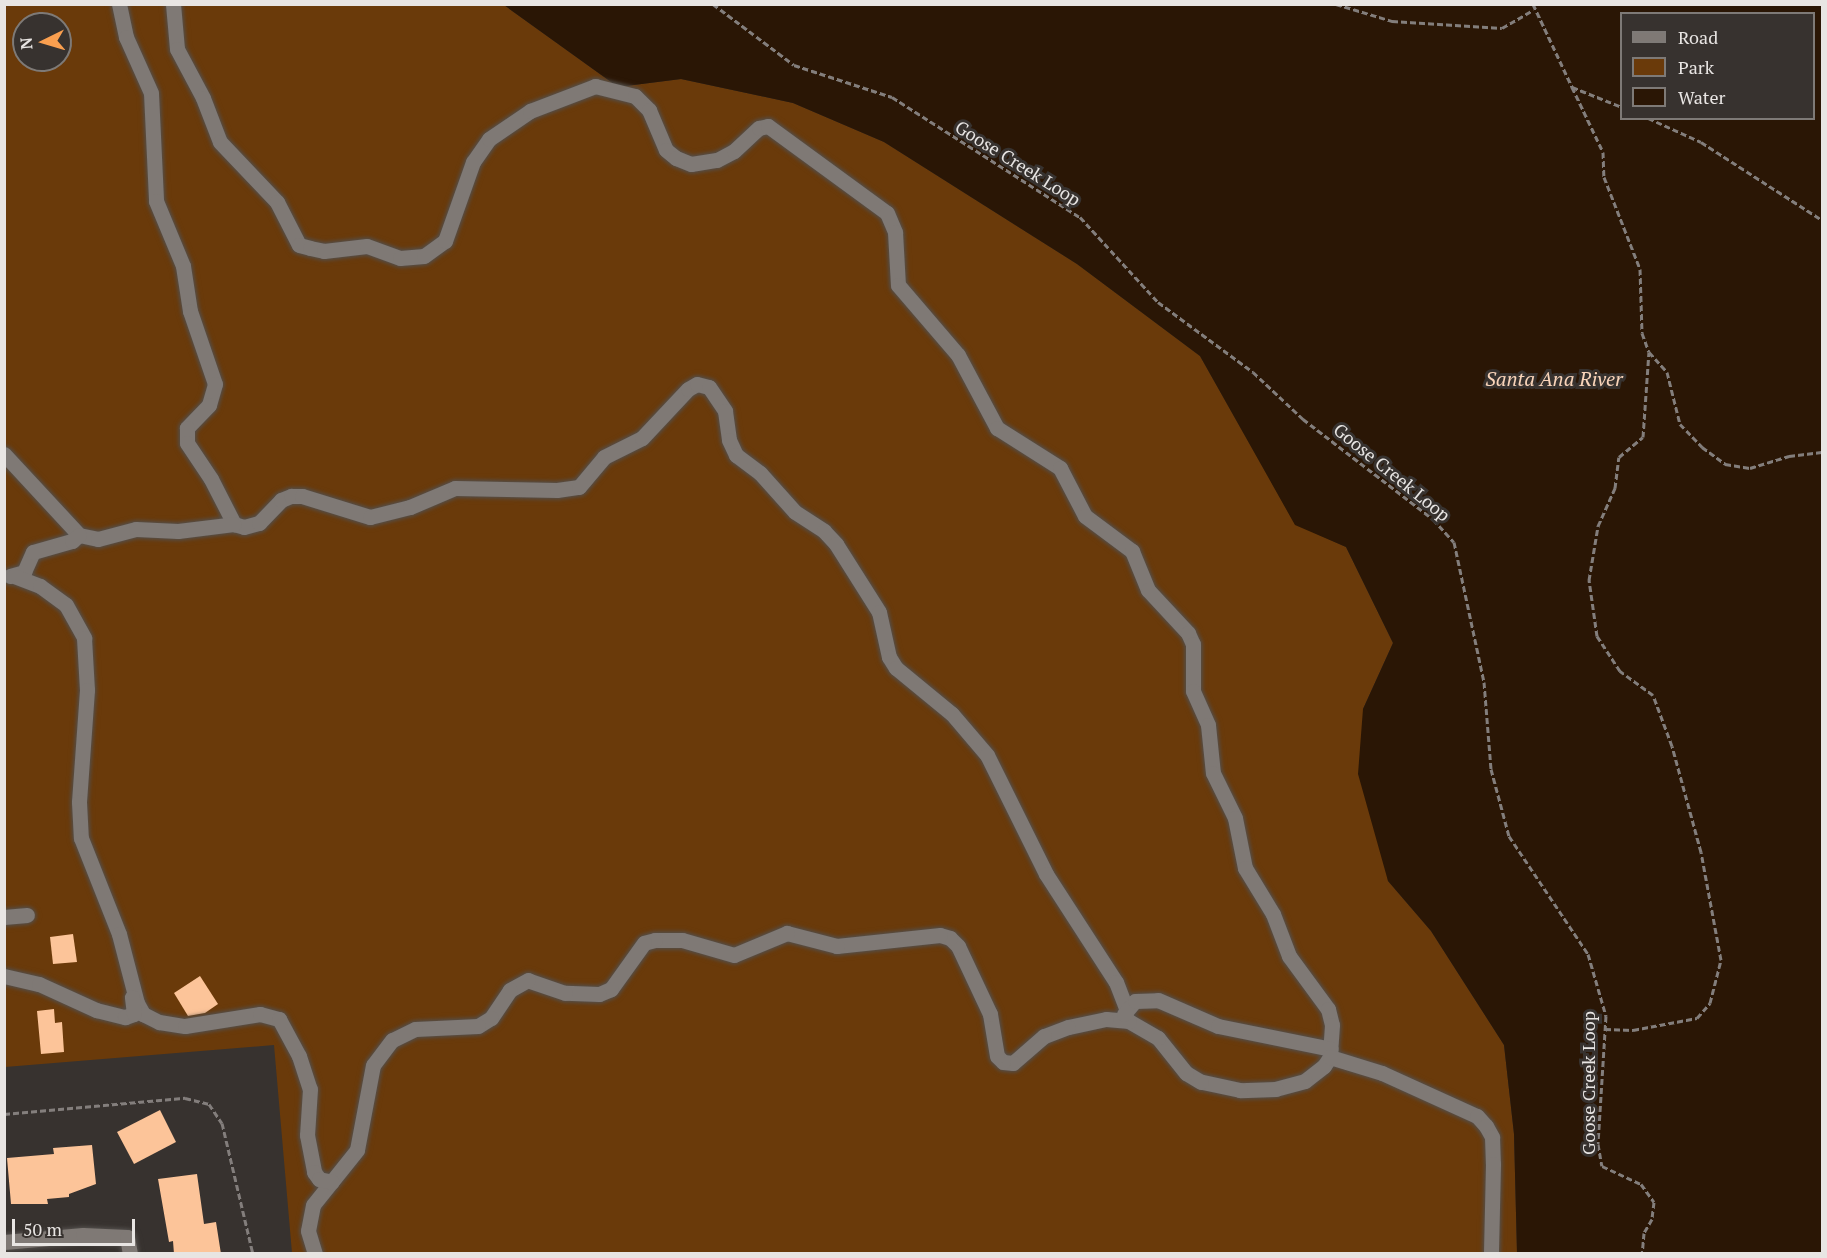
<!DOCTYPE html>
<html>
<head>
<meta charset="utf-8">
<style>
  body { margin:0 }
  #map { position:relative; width:1827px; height:1258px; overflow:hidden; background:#37322f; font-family:"PT Serif",serif }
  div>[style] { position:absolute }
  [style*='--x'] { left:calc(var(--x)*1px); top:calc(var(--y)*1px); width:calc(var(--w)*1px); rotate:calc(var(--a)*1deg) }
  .green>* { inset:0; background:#6a3a0a }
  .water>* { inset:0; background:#2a1605 }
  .building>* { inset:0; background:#fcc499 }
  .path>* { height:3px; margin-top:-1.5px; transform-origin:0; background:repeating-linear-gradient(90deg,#837e7c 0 6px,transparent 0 9px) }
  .roads { filter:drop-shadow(0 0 2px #534f4c) drop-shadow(0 0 2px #534f4c) }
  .minor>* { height:15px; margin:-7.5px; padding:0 7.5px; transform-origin:7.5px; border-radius:7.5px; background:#7f7975 }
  span { translate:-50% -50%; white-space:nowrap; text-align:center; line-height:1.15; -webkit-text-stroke:6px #37322f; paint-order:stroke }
  .street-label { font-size:18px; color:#e8e5e3 }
  .water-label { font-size:20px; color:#f9d4b9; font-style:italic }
  .frame { position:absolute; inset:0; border:6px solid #e8e5e3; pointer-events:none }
  .legend { position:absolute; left:1620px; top:12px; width:195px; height:108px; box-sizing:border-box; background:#37322f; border:2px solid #7e7a77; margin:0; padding:8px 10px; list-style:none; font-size:18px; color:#e8e5e3 }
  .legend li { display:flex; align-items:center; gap:12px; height:30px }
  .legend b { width:30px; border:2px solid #7e7a77 }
  .north { position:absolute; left:12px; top:12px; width:60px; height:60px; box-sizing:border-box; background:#37322f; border:2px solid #7e7a77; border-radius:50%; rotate:265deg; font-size:16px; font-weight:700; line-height:24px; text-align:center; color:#e8e5e3 }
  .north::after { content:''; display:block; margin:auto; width:21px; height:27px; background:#fa9f4f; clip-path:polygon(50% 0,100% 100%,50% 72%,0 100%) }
  .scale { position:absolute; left:12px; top:1219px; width:123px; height:27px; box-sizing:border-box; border:3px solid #e8e5e3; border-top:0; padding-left:8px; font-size:18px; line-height:21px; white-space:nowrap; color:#e8e5e3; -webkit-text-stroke:4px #37322f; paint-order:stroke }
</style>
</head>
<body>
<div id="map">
  <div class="green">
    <div style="clip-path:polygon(evenodd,5px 5px,504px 5px,618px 87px,681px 79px,793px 103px,884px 142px,1077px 264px,1200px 356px,1295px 524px,1346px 547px,1393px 643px,1363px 709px,1388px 881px,1431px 931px,1504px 1045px,1514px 1134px,1517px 1253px,292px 1253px,274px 1045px,5px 1067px,5px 5px,24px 24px,60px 24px,60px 60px,24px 60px,24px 24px)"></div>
  </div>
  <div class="water">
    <div style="clip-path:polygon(evenodd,504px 5px,1822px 5px,1822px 1253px,1517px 1253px,1514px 1134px,1504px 1045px,1431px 931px,1388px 881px,1358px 774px,1363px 709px,1393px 643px,1346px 547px,1295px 525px,1200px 356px,1077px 264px,884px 142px,793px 103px,681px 79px,618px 87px,504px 5px,1622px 14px,1814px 14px,1814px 118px,1622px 118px,1622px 14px)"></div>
  </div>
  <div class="building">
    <div style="clip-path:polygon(73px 934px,77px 962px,53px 964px,50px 937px)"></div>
    <div style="clip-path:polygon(200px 976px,218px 1004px,205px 1013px,188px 1016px,174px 993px)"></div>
    <div style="clip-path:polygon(54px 1009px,55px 1023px,62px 1022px,64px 1052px,41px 1054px,37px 1011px)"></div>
    <div style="clip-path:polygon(160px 1110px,176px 1142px,134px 1164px,117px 1132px)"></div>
    <div style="clip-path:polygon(92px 1145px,96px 1184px,69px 1194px,69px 1197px,47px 1199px,48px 1204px,11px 1204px,7px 1158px,54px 1154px,53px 1148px)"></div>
    <div style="clip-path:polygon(197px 1174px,204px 1224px,216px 1222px,221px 1254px,174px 1254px,173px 1241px,169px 1242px,158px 1179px)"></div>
  </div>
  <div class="path">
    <div style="--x:713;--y:4;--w:101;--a:37"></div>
    <div style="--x:794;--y:65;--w:103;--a:18.1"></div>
    <div style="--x:892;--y:97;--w:223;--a:32.6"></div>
    <div style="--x:1080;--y:217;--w:115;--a:47.5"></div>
    <div style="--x:1158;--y:302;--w:118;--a:36.4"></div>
    <div style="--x:1253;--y:372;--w:69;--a:43.2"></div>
    <div style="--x:1303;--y:419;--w:164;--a:37.6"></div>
    <div style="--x:1433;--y:519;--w:31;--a:48"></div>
    <div style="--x:1454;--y:542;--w:143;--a:77.9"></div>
    <div style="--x:1484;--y:682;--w:87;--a:85.4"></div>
    <div style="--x:1491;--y:769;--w:69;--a:75"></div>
    <div style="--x:1509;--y:836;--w:142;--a:56.2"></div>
    <div style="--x:1588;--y:954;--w:65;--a:73.8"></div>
    <div style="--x:1606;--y:1016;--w:128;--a:93.6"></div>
    <div style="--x:1598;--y:1144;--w:22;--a:80"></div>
    <div style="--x:1602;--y:1166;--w:43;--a:24.8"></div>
    <div style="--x:1641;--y:1184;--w:22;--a:54"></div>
    <div style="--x:1654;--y:1202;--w:17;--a:97"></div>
    <div style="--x:1652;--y:1219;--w:16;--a:120"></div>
    <div style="--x:1644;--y:1233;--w:21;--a:95"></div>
    <div style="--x:1336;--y:4;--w:59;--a:16.9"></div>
    <div style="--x:1392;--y:21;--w:110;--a:3.6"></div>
    <div style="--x:1502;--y:28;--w:36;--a:-30"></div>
    <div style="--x:1533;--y:4;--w:92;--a:64.8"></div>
    <div style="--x:1572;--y:87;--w:54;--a:21.8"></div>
    <div style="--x:1572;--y:87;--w:72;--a:64.5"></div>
    <div style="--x:1603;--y:152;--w:25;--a:88"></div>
    <div style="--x:1604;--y:177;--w:99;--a:68.6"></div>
    <div style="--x:1640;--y:269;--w:64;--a:88.2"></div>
    <div style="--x:1642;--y:333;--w:20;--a:70"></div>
    <div style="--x:1649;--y:352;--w:27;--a:48"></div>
    <div style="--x:1667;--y:372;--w:54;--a:76"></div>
    <div style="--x:1680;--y:424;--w:32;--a:46"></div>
    <div style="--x:1702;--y:447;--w:29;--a:36"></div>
    <div style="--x:1725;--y:464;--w:25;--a:9"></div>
    <div style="--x:1750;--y:468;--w:41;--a:-17.1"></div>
    <div style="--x:1789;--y:456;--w:33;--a:-7"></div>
    <div style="--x:1648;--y:118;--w:58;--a:24.4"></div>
    <div style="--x:1701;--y:142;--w:144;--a:32.8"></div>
    <div style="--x:1605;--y:1029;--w:28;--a:2"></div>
    <div style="--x:1633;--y:1030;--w:65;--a:-10.6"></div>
    <div style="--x:1697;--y:1018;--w:20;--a:-49"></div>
    <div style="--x:1710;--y:1003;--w:44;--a:-75.7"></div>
    <div style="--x:1721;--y:960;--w:110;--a:-100.5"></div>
    <div style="--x:1701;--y:852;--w:110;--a:-105.3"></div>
    <div style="--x:1672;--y:746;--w:54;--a:-110.4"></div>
    <div style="--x:1653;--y:695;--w:41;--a:-144"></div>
    <div style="--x:1620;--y:671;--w:42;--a:-123.3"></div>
    <div style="--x:1597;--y:636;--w:57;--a:-98.1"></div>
    <div style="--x:1589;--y:580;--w:55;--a:-80.5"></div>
    <div style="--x:1598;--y:526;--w:42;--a:-65.9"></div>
    <div style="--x:1615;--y:488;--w:31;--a:-83"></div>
    <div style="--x:1619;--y:457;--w:31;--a:-40"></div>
    <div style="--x:1643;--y:437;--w:85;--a:-86"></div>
    <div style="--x:4;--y:1114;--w:182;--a:-5.1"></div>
    <div style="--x:185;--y:1098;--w:25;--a:14"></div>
    <div style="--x:209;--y:1104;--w:23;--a:56"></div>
    <div style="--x:222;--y:1123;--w:135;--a:76.7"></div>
  </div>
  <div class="roads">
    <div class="minor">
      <div style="--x:119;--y:4;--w:34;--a:78"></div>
      <div style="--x:126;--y:37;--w:61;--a:65.9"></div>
      <div style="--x:151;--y:93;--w:108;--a:87.3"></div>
      <div style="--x:156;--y:201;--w:70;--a:67.4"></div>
      <div style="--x:183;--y:266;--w:46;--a:81.2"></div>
      <div style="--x:190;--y:311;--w:77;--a:71.1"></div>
      <div style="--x:215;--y:384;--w:22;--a:106"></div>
      <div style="--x:209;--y:405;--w:32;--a:134"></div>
      <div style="--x:187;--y:428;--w:15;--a:90"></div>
      <div style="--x:187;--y:443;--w:43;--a:56.3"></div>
      <div style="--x:211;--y:479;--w:51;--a:62.9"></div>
      <div style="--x:234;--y:524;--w:10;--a:17"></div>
      <div style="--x:244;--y:527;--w:16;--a:-15"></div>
      <div style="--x:259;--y:523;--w:32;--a:-46"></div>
      <div style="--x:281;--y:500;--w:11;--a:-22"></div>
      <div style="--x:291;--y:496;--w:11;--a:0"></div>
      <div style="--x:302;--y:496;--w:71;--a:17.2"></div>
      <div style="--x:370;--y:517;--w:41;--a:-14"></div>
      <div style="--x:410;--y:507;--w:49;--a:-22.9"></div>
      <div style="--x:455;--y:488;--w:102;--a:1.1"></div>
      <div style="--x:557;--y:490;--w:22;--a:-8"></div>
      <div style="--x:579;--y:487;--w:39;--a:-50"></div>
      <div style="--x:604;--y:457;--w:42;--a:-26.6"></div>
      <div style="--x:642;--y:438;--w:67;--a:-46.8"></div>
      <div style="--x:688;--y:389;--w:10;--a:-29"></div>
      <div style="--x:697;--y:384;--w:12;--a:14"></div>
      <div style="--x:709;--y:387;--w:29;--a:56"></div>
      <div style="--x:725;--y:411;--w:29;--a:82"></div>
      <div style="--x:729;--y:440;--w:17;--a:65"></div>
      <div style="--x:736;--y:455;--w:30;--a:37"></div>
      <div style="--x:760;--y:473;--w:52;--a:48.1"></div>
      <div style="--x:795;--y:512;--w:35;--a:33"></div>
      <div style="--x:824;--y:531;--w:18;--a:47"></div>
      <div style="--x:836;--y:544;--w:80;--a:57.7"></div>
      <div style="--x:879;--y:612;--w:46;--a:77.5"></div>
      <div style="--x:889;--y:657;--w:13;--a:58"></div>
      <div style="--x:896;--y:668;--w:72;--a:39.4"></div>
      <div style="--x:952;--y:714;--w:54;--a:49.5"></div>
      <div style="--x:987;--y:755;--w:133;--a:63.6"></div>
      <div style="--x:1046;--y:874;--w:129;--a:57.1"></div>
      <div style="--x:1116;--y:982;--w:28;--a:69"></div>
      <div style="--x:173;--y:4;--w:45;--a:84.9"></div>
      <div style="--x:177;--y:49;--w:55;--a:62"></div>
      <div style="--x:203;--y:98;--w:47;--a:68.9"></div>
      <div style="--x:220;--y:142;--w:83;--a:46.5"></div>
      <div style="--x:277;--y:202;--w:48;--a:62.9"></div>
      <div style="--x:299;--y:245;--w:11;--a:15"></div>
      <div style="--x:310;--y:248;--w:14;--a:12"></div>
      <div style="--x:324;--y:251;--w:43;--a:-6.6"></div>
      <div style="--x:367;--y:246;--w:35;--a:20"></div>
      <div style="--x:400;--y:258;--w:24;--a:-5"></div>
      <div style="--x:424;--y:256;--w:26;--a:-36"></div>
      <div style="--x:445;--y:241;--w:84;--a:-70.5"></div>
      <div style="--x:473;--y:162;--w:28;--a:-55"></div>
      <div style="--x:489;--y:139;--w:50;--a:-34.3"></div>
      <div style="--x:530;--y:111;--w:70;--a:-21"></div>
      <div style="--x:595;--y:86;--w:41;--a:14"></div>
      <div style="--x:635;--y:96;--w:20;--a:45"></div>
      <div style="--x:649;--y:110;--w:43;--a:67"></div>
      <div style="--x:666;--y:150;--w:13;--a:39"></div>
      <div style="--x:676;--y:158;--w:16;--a:22"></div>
      <div style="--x:691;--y:164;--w:26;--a:-9"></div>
      <div style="--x:717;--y:160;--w:19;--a:-28"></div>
      <div style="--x:734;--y:151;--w:34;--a:-43"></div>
      <div style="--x:759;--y:128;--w:9;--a:-13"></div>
      <div style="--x:768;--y:126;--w:147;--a:36.2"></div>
      <div style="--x:887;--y:213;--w:21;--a:67"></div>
      <div style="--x:895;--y:232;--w:53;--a:86.8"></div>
      <div style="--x:898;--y:285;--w:92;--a:49.4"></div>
      <div style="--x:958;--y:355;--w:83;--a:61.9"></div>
      <div style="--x:997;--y:428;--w:75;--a:32.4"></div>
      <div style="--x:1060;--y:468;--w:54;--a:62.5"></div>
      <div style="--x:1085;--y:516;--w:59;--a:36.7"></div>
      <div style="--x:1132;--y:551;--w:42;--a:67.7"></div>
      <div style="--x:1148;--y:590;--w:59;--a:47.1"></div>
      <div style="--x:1188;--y:633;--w:12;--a:66"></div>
      <div style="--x:1193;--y:644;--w:47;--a:90"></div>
      <div style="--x:1193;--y:691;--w:37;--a:66"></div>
      <div style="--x:1208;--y:725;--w:48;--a:84.1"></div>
      <div style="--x:1213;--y:773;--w:50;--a:63.9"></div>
      <div style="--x:1235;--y:818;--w:51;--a:78.7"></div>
      <div style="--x:1245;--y:868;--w:54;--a:58.7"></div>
      <div style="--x:1273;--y:914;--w:45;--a:69.1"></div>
      <div style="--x:1289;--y:956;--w:66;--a:53.7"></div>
      <div style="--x:1328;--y:1009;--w:16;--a:76"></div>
      <div style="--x:1332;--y:1025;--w:32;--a:94"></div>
      <div style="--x:1330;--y:1057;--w:11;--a:124"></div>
      <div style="--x:1324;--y:1066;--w:24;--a:142"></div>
      <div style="--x:1305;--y:1081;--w:30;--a:165"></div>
      <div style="--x:1276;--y:1089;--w:36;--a:178"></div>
      <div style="--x:1240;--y:1090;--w:40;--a:-168"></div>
      <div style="--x:1201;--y:1082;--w:17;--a:-149"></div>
      <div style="--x:1186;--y:1073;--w:45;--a:-128.7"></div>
      <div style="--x:1158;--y:1038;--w:34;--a:-150"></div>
      <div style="--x:1129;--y:1021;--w:23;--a:-175"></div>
      <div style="--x:1106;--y:1019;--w:39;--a:168"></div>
      <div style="--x:1068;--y:1027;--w:26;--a:159"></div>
      <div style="--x:1044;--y:1036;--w:41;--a:138.9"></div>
      <div style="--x:1013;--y:1063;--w:10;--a:-174"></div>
      <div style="--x:1003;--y:1062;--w:8;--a:-135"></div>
      <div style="--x:997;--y:1056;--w:43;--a:-99.5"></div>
      <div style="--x:990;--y:1014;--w:75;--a:-115.2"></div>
      <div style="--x:958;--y:946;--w:11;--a:-135"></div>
      <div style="--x:950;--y:938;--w:10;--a:-163"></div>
      <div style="--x:940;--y:935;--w:104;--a:173.9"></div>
      <div style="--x:837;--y:946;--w:52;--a:-165.4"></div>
      <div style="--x:787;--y:933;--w:57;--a:157.5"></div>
      <div style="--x:734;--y:955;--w:54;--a:-163.9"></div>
      <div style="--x:682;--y:940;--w:27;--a:180"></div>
      <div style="--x:655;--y:940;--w:11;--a:165"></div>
      <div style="--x:644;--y:943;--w:57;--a:125.7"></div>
      <div style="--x:611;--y:989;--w:13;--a:157"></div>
      <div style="--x:599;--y:994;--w:34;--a:-178"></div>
      <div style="--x:565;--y:993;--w:39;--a:-161"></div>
      <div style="--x:528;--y:980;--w:21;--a:151"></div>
      <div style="--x:510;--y:990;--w:34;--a:124"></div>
      <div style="--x:491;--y:1018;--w:15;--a:148"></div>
      <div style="--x:478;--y:1026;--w:63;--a:177.3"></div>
      <div style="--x:415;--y:1029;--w:25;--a:154"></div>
      <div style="--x:392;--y:1040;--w:31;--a:127"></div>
      <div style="--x:373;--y:1065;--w:86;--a:100.7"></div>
      <div style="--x:357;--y:1150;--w:70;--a:128.7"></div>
      <div style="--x:313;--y:1205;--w:26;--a:101"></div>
      <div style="--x:308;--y:1231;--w:24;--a:73"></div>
      <div style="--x:4;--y:454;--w:110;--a:47.2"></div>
      <div style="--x:79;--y:535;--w:19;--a:12"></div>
      <div style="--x:98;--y:539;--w:39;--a:-15"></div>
      <div style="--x:136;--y:529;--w:42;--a:2.7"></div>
      <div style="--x:178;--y:531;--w:56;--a:-7.1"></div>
      <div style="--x:10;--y:576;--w:15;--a:-16"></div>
      <div style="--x:24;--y:572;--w:22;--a:-66"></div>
      <div style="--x:33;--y:552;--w:41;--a:-15.8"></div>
      <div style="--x:72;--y:541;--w:9;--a:-41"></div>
      <div style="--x:14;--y:576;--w:28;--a:21"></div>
      <div style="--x:40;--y:586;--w:32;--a:36"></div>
      <div style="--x:66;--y:605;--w:38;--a:61"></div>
      <div style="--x:84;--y:638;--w:52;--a:86.7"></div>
      <div style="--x:87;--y:690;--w:112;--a:94.1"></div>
      <div style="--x:79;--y:802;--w:36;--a:87"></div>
      <div style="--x:81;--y:838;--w:103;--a:68.4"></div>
      <div style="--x:119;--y:934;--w:71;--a:75.4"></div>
      <div style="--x:137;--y:1003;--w:13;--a:61"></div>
      <div style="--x:143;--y:1014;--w:18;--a:27"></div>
      <div style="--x:159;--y:1022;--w:26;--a:9"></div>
      <div style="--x:185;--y:1026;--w:76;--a:-9.1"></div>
      <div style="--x:260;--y:1014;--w:20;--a:15"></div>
      <div style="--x:279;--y:1019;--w:42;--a:61.6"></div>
      <div style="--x:299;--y:1056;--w:35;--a:72"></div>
      <div style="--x:310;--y:1089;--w:46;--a:93.7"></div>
      <div style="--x:307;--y:1135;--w:38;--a:79"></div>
      <div style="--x:314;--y:1172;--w:9;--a:54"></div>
      <div style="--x:319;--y:1179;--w:13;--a:13"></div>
      <div style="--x:4;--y:917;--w:23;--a:-5"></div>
      <div style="--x:4;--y:976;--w:36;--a:13"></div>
      <div style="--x:39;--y:984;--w:63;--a:24.5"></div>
      <div style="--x:96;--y:1010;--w:30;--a:14"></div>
      <div style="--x:125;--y:1017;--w:9;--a:-18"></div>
      <div style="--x:134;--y:1014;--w:17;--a:-97"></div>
      <div style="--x:1124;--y:1014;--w:17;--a:-50"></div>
      <div style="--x:1135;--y:1001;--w:23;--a:-2"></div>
      <div style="--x:1158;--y:1000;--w:65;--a:23.4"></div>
      <div style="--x:1218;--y:1026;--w:115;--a:11.5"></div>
      <div style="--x:1330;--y:1057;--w:54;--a:17.1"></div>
      <div style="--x:1382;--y:1073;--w:104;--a:24.4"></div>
      <div style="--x:1477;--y:1116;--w:13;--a:48"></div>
      <div style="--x:1486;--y:1126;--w:13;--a:61"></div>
      <div style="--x:1492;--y:1137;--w:27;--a:88"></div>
      <div style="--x:1493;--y:1164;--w:90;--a:91.3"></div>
      <div style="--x:4;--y:1242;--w:79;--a:-5.1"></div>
      <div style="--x:83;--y:1235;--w:44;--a:2.6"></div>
      <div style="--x:127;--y:1237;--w:17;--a:80"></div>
    </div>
  </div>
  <div class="street-label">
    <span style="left:1018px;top:163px;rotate:32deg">Goose Creek Loop</span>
    <span style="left:1392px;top:472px;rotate:39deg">Goose Creek Loop</span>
    <span style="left:1588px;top:1083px;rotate:-90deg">Goose Creek Loop</span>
  </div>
  <div class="water-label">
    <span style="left:1554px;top:378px">Santa Ana River</span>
  </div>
  <div class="frame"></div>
  <ul class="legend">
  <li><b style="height:8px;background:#7f7975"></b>Road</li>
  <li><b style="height:16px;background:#6a3a0a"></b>Park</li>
  <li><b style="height:16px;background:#2a1605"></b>Water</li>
  </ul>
  <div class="north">N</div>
  <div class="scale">50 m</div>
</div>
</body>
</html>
